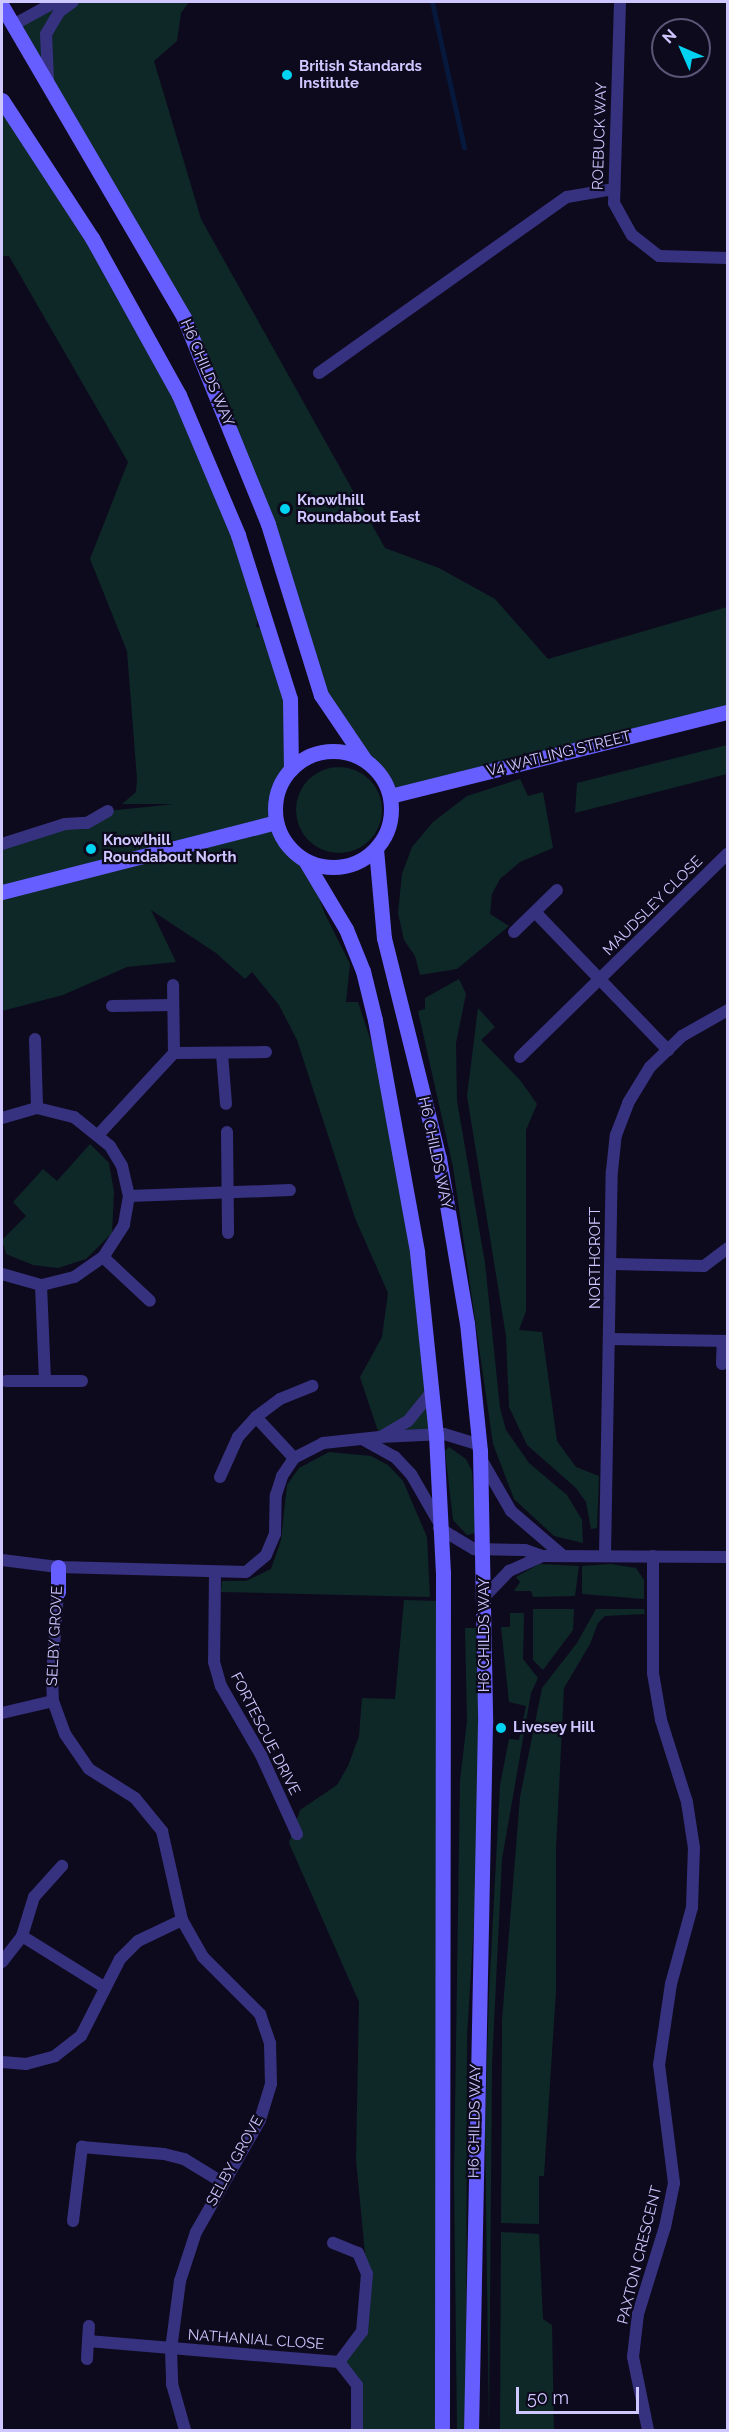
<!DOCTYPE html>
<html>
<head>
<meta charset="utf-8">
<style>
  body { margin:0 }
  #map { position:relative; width:729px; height:2432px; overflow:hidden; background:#0e0a1d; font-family:Raleway,sans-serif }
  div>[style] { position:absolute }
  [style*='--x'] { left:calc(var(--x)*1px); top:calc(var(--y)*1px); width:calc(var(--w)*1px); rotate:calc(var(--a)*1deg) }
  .green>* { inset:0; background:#0d2827 }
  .round { border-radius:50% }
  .stream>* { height:5px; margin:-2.5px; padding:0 2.5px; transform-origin:2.5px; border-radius:2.5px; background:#06183b }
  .street>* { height:12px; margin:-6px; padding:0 6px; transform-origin:6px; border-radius:6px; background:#373280 }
  .secondary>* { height:15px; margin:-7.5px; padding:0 7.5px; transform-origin:7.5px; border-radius:7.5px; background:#665eff }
  .secondary>.ring { margin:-7.5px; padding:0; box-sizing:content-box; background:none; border:15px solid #665eff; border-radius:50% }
  .dots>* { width:16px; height:16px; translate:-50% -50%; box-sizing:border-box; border:3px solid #0e0a1d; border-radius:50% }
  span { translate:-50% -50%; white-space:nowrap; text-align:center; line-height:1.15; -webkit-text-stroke:4.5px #0e0a1d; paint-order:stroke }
  .poi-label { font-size:15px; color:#cfc7ff; font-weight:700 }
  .left { translate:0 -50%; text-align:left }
  .street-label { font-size:15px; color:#cfc7ff }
  .frame { position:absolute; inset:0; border:3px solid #cfc7ff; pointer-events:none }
  .north { position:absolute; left:651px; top:18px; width:60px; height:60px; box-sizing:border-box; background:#0e0a1d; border:2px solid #5b5677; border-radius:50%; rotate:315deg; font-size:16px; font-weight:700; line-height:24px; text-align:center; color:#cfc7ff }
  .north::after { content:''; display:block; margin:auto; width:21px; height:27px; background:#00d3f2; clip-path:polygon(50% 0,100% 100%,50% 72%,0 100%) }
  .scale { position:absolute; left:516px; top:2387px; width:123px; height:27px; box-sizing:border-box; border:3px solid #cfc7ff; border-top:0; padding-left:8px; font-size:18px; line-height:21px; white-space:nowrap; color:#cfc7ff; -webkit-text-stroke:4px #0e0a1d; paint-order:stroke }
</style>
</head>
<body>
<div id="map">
  <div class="green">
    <div style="clip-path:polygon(55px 2px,189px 2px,181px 13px,177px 41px,154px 61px,201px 219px,385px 548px,439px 568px,495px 599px,548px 659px,727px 607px,727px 712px,390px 796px,378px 773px,365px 760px,321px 695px,304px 637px,184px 318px,13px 25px)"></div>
    <div style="clip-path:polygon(2px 100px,179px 395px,261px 605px,256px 627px,269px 630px,290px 699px,291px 769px,275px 803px,276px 822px,293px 852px,306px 862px,325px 914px,350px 964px,346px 1002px,358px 1002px,394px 1111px,436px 1435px,380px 1437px,360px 1377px,382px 1337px,388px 1293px,355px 1218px,297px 1040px,279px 1005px,252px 972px,245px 979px,216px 953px,151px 910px,176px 962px,127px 967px,63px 995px,2px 1011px,2px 844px,108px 811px,174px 804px,122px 804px,136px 792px,137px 779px,127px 651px,90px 559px,128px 462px,9px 256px,2px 256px)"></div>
    <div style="clip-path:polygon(727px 745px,727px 774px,575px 813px,577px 783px)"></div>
    <div class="round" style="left:296px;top:767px;width:86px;height:86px"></div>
    <div style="clip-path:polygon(520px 779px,528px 796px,543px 792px,553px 848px,520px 862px,500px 879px,492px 894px,490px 914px,509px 926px,457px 969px,420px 975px,415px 956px,404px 940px,398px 913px,402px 874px,412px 847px,433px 822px,467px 796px)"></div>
    <div style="clip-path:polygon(459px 979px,466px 994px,456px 1043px,457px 1101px,485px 1263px,500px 1408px,506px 1430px,529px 1463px,567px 1495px,582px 1520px,583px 1543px,554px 1536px,514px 1499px,493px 1444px,453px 1167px,418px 1011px,425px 1009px,425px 998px)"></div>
    <div style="clip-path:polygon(478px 1008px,495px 1027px,481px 1040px,520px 1080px,537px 1104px,526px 1130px,526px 1311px,519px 1330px,542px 1332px,557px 1441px,576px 1467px,599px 1476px,597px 1528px,591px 1529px,586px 1502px,576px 1488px,527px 1445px,509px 1407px,506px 1336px,467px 1096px)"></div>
    <div style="clip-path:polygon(90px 1144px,109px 1163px,114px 1192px,112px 1233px,86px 1259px,58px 1268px,33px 1265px,6px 1254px,2px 1240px,26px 1216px,13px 1202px,43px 1169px,57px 1181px)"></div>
    <div style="clip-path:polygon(449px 1447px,466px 1459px,472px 1471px,476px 1533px,467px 1535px,453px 1520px,445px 1451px)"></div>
    <div style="clip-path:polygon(329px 1452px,371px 1456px,388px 1465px,403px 1481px,427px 1537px,430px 1597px,221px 1592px,222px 1581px,246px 1581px,271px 1569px,281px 1540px,287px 1485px,299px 1468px)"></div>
    <div style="clip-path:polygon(539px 1564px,579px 1566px,575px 1596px,533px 1597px,531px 1591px,514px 1591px,520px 1582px,516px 1577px)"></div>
    <div style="clip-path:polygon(611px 1564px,636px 1568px,644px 1580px,644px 1599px,582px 1594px,582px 1566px)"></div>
    <div style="clip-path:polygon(404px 1600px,440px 1601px,441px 2430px,362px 2430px,359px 2396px,339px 2362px,362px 2331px,367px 2274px,356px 2160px,359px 2002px,289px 1843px,300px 1810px,337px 1785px,348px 1766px,359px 1736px,362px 1698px,395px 1699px)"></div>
    <div style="clip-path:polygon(533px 1609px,574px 1609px,573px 1630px,543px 1670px,533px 1660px)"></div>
    <div style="clip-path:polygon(596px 1609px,644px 1609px,645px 1614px,605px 1616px,598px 1623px,590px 1644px,564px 1688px,556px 1849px,556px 1991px,544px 2176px,539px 2176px,539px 2224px,501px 2223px,502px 2020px,520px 1797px,542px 1688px,577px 1643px)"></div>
    <div style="clip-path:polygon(510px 1613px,524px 1613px,523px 1659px,538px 1678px,531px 1693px,502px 1859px,492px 2065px,489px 2430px,485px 2128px,489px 1994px,500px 1785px,509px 1739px,519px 1740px,526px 1706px,509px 1702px,501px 1627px,510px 1627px)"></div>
    <div style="clip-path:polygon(465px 1628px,482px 1628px,476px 1891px,467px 2036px,466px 2430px,457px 2430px,454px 2178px,460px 1780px,467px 1721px)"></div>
    <div style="clip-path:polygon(501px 2232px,539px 2234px,543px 2319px,552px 2325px,554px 2430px,500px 2430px)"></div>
  </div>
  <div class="stream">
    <div style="--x:432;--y:2;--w:149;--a:77.6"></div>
  </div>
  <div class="street">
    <div style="--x:620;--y:2;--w:201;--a:91.7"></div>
    <div style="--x:614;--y:203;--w:37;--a:61"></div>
    <div style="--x:632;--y:235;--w:34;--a:38"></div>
    <div style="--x:659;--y:256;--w:69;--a:1.7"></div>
    <div style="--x:13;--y:25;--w:48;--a:-28.7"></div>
    <div style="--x:48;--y:79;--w:45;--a:-92.5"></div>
    <div style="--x:46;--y:34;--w:26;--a:-59"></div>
    <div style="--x:59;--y:12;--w:17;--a:-36"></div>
    <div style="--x:319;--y:373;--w:304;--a:-35.4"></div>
    <div style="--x:567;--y:197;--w:48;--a:-9.7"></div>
    <div style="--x:2;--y:844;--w:66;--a:-17.6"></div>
    <div style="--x:65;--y:824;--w:22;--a:-3"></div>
    <div style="--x:87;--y:823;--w:24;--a:-30"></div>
    <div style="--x:535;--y:912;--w:192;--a:46.1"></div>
    <div style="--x:514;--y:932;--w:60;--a:-44.3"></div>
    <div style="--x:112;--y:1006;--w:61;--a:-0.9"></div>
    <div style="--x:35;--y:1039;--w:69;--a:88.3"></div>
    <div style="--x:174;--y:1053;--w:92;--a:-0.6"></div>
    <div style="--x:222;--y:1054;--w:50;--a:85.4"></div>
    <div style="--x:520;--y:1057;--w:291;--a:-44.4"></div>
    <div style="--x:2;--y:1118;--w:36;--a:-16"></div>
    <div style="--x:37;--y:1108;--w:38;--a:14"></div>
    <div style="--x:74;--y:1117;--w:46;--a:38.9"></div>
    <div style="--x:110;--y:1146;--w:23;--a:59"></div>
    <div style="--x:122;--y:1166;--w:31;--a:77"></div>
    <div style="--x:129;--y:1196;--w:29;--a:100"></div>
    <div style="--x:124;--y:1225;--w:38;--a:123"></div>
    <div style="--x:103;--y:1257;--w:35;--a:145"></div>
    <div style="--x:74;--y:1277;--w:34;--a:166"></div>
    <div style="--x:41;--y:1285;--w:41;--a:-164.2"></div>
    <div style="--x:227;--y:1132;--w:101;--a:89.4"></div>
    <div style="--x:99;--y:1134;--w:110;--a:-47.2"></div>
    <div style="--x:174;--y:1053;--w:68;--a:-90.8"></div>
    <div style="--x:129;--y:1196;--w:161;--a:-2.1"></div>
    <div style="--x:103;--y:1257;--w:64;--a:43.1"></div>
    <div style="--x:612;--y:1264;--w:92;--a:1.2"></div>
    <div style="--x:704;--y:1266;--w:30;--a:-37"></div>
    <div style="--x:41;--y:1285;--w:96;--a:87.6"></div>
    <div style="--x:45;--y:1381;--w:37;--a:0"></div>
    <div style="--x:610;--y:1339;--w:118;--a:1"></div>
    <div style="--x:722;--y:1364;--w:23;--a:-88"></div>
    <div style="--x:6;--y:1381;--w:39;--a:0"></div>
    <div style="--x:256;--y:1417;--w:56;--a:47.2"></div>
    <div style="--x:381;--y:1437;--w:31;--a:-31"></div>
    <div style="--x:408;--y:1421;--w:38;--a:-51"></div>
    <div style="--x:364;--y:1440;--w:35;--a:29"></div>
    <div style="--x:395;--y:1457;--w:23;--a:47"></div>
    <div style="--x:411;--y:1474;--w:54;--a:60.1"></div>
    <div style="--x:481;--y:1459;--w:60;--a:60"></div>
    <div style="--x:511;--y:1511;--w:66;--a:40.7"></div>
    <div style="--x:220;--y:1477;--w:44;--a:-65.8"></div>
    <div style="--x:238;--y:1437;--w:27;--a:-48"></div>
    <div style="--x:256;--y:1417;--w:30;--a:-37"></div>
    <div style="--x:280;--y:1399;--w:35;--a:-22"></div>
    <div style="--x:439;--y:1528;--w:41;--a:31"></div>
    <div style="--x:474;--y:1549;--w:51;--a:1.1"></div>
    <div style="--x:525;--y:1550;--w:18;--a:19"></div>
    <div style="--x:605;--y:1555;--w:384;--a:-89"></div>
    <div style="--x:612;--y:1171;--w:36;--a:-84"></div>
    <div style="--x:616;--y:1135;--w:34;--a:-69"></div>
    <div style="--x:628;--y:1103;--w:42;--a:-58.6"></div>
    <div style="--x:650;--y:1067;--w:45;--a:-44.1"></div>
    <div style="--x:682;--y:1036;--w:53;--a:-29.5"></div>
    <div style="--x:2;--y:1560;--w:56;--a:7.1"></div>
    <div style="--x:58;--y:1567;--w:188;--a:1.5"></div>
    <div style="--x:246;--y:1572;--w:26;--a:-40"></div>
    <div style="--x:266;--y:1555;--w:23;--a:-67"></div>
    <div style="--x:275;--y:1534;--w:39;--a:-89"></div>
    <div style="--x:276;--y:1495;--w:20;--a:-72"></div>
    <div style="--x:282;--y:1476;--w:22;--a:-56"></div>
    <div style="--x:294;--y:1458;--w:33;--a:-27"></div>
    <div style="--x:323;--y:1443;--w:57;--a:-6"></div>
    <div style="--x:380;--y:1437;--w:64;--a:-2.7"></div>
    <div style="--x:444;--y:1434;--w:37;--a:17"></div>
    <div style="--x:215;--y:1573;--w:89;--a:90.6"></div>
    <div style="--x:214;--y:1662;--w:25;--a:74"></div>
    <div style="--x:221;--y:1686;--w:80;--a:59.9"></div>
    <div style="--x:261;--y:1755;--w:87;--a:65.5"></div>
    <div style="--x:58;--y:1592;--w:83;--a:94.1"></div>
    <div style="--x:52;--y:1675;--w:26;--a:88"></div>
    <div style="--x:53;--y:1701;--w:35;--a:70"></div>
    <div style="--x:65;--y:1734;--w:42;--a:55.6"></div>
    <div style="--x:89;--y:1769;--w:54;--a:32.2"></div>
    <div style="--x:135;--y:1798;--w:43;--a:50.7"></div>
    <div style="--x:162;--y:1831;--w:91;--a:77.3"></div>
    <div style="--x:182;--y:1920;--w:43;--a:60.4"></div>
    <div style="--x:203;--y:1957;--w:81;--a:45"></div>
    <div style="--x:260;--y:2014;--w:31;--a:71"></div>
    <div style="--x:270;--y:2043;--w:41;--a:88.6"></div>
    <div style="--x:271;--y:2084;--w:38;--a:107"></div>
    <div style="--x:260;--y:2120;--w:129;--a:119.7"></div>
    <div style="--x:196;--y:2232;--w:52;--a:108.1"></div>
    <div style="--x:180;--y:2281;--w:69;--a:97.5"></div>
    <div style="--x:171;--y:2349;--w:35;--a:88"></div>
    <div style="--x:172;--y:2384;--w:48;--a:74.2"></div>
    <div style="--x:485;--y:1596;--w:35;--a:-46"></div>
    <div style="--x:509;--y:1571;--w:36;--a:-24"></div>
    <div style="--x:542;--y:1556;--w:186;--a:0.3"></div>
    <div style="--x:2;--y:1713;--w:52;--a:-13.2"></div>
    <div style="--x:22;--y:1936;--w:41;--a:-72.9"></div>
    <div style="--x:34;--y:1897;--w:42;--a:-47.9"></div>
    <div style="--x:2;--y:1962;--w:33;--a:-52"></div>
    <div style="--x:22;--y:1936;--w:97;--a:31.9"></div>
    <div style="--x:2;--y:2062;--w:24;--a:5"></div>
    <div style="--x:26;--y:2064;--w:30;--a:-15"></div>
    <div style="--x:55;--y:2056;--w:33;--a:-38"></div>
    <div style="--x:81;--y:2036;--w:86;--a:-63.1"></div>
    <div style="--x:120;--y:1959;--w:25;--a:-45"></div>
    <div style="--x:138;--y:1941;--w:49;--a:-25.5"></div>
    <div style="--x:73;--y:2221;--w:75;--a:-83.1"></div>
    <div style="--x:82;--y:2147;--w:82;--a:4.9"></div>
    <div style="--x:164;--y:2154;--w:21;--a:14"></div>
    <div style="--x:184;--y:2159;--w:44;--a:31.2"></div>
    <div style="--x:89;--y:2326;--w:15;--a:94"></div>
    <div style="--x:88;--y:2341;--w:252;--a:4.8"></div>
    <div style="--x:339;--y:2362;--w:38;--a:-53"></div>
    <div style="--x:362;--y:2332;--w:58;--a:-85.1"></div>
    <div style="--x:367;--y:2274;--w:23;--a:-113"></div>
    <div style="--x:358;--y:2253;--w:27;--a:-158"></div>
    <div style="--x:87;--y:2359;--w:18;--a:-87"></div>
    <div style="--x:339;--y:2362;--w:29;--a:52"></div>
    <div style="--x:357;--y:2385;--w:45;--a:90"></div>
    <div style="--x:648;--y:2430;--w:75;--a:-101.6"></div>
    <div style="--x:633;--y:2357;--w:43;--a:-83.4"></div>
    <div style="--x:638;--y:2314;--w:91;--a:-72.8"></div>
    <div style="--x:665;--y:2227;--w:45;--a:-78.4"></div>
    <div style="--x:674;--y:2183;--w:119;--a:-97.2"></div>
    <div style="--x:659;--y:2065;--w:82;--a:-81.6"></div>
    <div style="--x:671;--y:1984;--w:80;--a:-74.7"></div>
    <div style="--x:692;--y:1907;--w:59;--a:-88.1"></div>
    <div style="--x:694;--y:1848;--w:47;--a:-98.7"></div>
    <div style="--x:687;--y:1802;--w:86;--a:-107.6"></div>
    <div style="--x:661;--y:1720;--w:48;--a:-99.7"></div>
    <div style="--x:653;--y:1673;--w:117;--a:-90"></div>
  </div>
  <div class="secondary">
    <div style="--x:2;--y:6;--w:361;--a:59.7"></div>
    <div style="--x:184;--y:318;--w:222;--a:67.8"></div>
    <div style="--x:268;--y:524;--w:179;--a:72.8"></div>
    <div style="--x:321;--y:695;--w:78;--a:55.9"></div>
    <div style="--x:2;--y:100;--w:165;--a:56.9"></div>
    <div style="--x:92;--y:238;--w:179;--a:61"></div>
    <div style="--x:179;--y:395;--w:152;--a:67.1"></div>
    <div style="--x:238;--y:535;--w:172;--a:72.4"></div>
    <div style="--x:290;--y:699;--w:70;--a:89.2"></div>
    <div class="ring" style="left:275px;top:751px;width:101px;height:101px"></div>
    <div style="--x:390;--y:796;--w:348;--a:-14"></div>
    <div style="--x:376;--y:849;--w:89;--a:84.9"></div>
    <div style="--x:384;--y:938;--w:227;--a:76"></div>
    <div style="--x:439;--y:1158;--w:167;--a:80.4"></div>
    <div style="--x:467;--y:1323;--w:129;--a:84.2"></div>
    <div style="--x:480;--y:1451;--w:272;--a:88.9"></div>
    <div style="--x:485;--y:1723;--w:707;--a:91.13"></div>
    <div style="--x:306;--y:862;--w:78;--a:59.2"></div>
    <div style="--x:346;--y:929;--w:45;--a:68"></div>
    <div style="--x:363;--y:971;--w:50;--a:76.2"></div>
    <div style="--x:375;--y:1020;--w:236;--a:79.7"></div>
    <div style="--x:417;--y:1252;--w:184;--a:84.1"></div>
    <div style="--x:436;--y:1435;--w:138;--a:87.1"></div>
    <div style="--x:443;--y:1573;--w:857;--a:90.07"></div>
    <div style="--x:2;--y:892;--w:283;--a:-14.3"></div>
    <div style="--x:58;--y:1592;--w:25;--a:-90"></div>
  </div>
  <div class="dots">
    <div style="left:287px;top:75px;background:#00d3f2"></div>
    <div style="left:285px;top:509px;background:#00d3f2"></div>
    <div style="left:91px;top:849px;background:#00d3f2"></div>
    <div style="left:501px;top:1728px;background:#00d3f2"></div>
  </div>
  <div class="poi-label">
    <span class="left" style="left:299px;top:75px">British Standards<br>Institute</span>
    <span class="left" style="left:297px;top:509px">Knowlhill<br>Roundabout East</span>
    <span class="left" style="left:103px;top:849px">Knowlhill<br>Roundabout North</span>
    <span class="left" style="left:513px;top:1728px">Livesey Hill</span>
  </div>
  <div class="street-label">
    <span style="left:600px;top:136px;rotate:-88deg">ROEBUCK WAY</span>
    <span style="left:207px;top:373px;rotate:67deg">H6 CHILDS WAY</span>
    <span style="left:559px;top:754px;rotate:-14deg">V4 WATLING STREET</span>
    <span style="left:653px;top:906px;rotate:-45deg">MAUDSLEY CLOSE</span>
    <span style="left:435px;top:1153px;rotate:78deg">H6 CHILDS WAY</span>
    <span style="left:596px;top:1258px;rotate:-90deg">NORTHCROFT</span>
    <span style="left:485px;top:1635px;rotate:-90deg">H6 CHILDS WAY</span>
    <span style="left:55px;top:1636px;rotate:-87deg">SELBY GROVE</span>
    <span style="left:265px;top:1734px;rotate:63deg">FORTESCUE DRIVE</span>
    <span style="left:475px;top:2121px;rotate:-89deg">H6 CHILDS WAY</span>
    <span style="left:235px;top:2161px;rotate:-61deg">SELBY GROVE</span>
    <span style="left:640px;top:2255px;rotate:-76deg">PAXTON CRESCENT</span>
    <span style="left:256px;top:2340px;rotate:4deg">NATHANIAL CLOSE</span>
  </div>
  <div class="frame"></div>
  <div class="north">N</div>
  <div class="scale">50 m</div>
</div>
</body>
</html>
